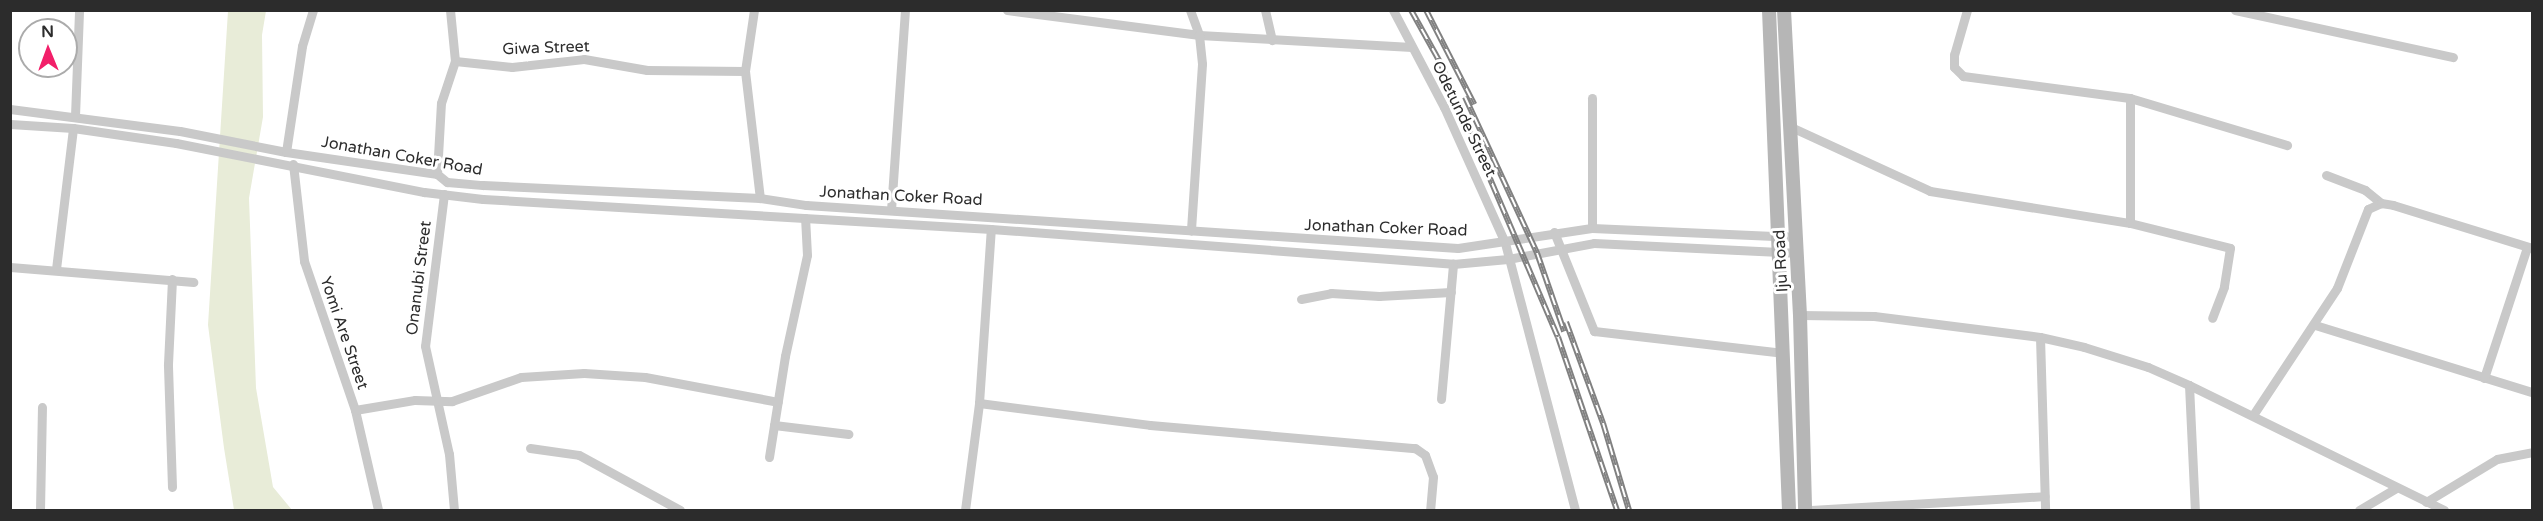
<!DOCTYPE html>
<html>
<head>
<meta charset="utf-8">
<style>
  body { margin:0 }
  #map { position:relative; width:2543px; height:521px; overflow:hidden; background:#fff; font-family:"Varela Round",sans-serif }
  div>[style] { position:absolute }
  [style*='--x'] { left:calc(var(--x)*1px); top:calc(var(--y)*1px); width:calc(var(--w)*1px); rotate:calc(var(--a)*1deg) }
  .green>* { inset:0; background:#e8ecd8 }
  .minor>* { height:9px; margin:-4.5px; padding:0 4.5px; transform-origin:4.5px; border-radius:4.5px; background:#c9c9c9 }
  .secondary>* { height:14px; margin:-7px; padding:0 7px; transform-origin:7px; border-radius:7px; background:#b6b6b6 }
  .rail>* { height:6px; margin-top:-3px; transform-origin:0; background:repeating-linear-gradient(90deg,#fff 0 11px,#818181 0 22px); box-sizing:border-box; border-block:2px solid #818181 }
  span { translate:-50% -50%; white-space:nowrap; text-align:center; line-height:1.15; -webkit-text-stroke:6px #fff; paint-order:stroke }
  .street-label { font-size:16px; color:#2c2c2c }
  .frame { position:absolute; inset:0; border:12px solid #2c2c2c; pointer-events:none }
  .north { position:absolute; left:18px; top:18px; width:60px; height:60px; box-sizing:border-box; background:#fff; border:2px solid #ababab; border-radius:50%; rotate:359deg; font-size:16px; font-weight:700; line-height:24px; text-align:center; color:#2c2c2c }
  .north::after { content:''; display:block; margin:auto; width:21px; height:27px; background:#f21f69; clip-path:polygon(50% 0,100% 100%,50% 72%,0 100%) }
</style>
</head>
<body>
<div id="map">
  <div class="green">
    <div style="clip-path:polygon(228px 11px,266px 11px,262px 35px,263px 117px,249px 198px,256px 388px,273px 487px,292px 510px,234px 510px,224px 448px,208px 325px)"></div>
  </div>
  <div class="minor">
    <div style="--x:754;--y:10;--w:62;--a:98.4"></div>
    <div style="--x:745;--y:71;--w:128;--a:83.3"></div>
    <div style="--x:1007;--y:10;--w:194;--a:7.4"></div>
    <div style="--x:1199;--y:35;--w:213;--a:3.2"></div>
    <div style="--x:1190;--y:10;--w:27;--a:70"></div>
    <div style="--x:1199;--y:35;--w:29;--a:84"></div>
    <div style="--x:1202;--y:64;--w:167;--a:93.8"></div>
    <div style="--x:1265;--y:10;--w:31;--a:77"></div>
    <div style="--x:1393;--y:10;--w:110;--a:62.3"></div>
    <div style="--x:1444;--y:107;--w:149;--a:65.8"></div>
    <div style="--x:1505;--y:243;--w:276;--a:75.3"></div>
    <div style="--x:1967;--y:10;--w:47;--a:106.1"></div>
    <div style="--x:1954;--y:55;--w:12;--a:90"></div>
    <div style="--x:1954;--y:67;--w:13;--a:45"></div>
    <div style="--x:1963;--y:76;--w:168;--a:7.5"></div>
    <div style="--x:2130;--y:98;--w:164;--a:16.7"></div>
    <div style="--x:2235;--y:10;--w:223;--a:12.2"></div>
    <div style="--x:455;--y:61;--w:57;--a:6"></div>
    <div style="--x:512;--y:67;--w:72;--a:-6.3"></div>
    <div style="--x:584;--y:59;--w:64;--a:9.9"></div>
    <div style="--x:647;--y:70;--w:98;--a:0.6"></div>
    <div style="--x:1592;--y:98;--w:130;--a:90"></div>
    <div style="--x:2130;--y:98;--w:125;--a:90"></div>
    <div style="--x:10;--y:109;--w:171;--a:7.4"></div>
    <div style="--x:180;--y:131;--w:108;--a:11.2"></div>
    <div style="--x:286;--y:152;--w:153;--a:8.3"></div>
    <div style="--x:437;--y:174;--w:13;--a:39"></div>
    <div style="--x:447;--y:182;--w:36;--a:5"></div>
    <div style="--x:483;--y:185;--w:277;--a:2.7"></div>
    <div style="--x:760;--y:198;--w:47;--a:8.7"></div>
    <div style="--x:806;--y:205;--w:653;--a:3.77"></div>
    <div style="--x:1458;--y:248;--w:135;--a:-8.5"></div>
    <div style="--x:1592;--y:228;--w:203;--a:2.5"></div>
    <div style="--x:75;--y:116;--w:106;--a:-87.8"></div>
    <div style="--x:10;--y:124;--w:63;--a:3.6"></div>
    <div style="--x:73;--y:128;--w:104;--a:8.3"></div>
    <div style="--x:176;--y:143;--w:253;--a:11.2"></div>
    <div style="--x:424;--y:192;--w:59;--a:6.8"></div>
    <div style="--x:483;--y:199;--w:509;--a:3.38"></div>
    <div style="--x:991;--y:229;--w:463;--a:4.3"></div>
    <div style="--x:1453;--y:264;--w:55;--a:-5.2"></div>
    <div style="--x:1508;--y:259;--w:87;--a:-10.5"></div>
    <div style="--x:1594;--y:243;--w:202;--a:2.8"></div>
    <div style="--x:1791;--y:127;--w:153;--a:24.7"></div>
    <div style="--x:1930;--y:191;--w:203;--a:9.1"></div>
    <div style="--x:2130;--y:223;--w:103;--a:14"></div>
    <div style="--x:2230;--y:248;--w:39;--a:99"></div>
    <div style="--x:2224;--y:287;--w:33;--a:111"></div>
    <div style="--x:286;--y:152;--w:107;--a:-81.4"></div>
    <div style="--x:302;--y:46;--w:38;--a:-73"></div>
    <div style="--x:293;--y:164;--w:98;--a:83.5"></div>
    <div style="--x:304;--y:261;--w:157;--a:71.1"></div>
    <div style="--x:355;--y:410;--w:103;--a:77"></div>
    <div style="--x:437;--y:174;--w:71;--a:-86.8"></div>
    <div style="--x:441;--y:103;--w:44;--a:-71.6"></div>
    <div style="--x:455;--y:61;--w:51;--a:-95.6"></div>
    <div style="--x:2326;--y:175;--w:42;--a:21"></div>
    <div style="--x:2365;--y:190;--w:21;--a:39"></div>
    <div style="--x:444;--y:194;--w:153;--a:97.1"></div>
    <div style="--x:425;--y:346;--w:111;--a:77.5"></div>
    <div style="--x:449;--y:454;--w:56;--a:84.9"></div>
    <div style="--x:891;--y:210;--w:200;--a:-86"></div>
    <div style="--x:1554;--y:232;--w:107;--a:68"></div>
    <div style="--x:1594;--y:331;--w:191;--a:6.6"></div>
    <div style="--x:10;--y:267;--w:184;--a:4.7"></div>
    <div style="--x:56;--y:269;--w:142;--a:-83.1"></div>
    <div style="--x:1301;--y:299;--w:31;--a:-11"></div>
    <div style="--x:1331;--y:293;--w:48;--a:3.6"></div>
    <div style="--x:1379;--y:296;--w:72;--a:-3.2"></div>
    <div style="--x:1800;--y:315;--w:74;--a:0.8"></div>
    <div style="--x:1874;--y:316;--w:167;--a:7.2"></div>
    <div style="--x:2040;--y:337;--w:45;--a:12.8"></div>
    <div style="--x:2084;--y:347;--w:67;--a:17.4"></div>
    <div style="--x:2148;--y:367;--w:45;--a:23.7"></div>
    <div style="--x:2189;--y:385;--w:284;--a:26.1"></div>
    <div style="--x:2315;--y:325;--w:227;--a:17.2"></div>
    <div style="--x:2040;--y:337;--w:173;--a:88.3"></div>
    <div style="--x:2484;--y:378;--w:138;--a:-71.8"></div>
    <div style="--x:2189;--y:385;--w:125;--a:87.3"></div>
    <div style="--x:1441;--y:399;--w:136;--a:-84.9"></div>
    <div style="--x:979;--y:403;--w:172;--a:7.3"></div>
    <div style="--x:1150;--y:425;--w:266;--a:5"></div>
    <div style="--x:1415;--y:448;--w:12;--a:35"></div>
    <div style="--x:1425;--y:455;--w:23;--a:70"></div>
    <div style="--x:1433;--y:477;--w:33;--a:95"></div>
    <div style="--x:355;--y:410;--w:61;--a:-9.5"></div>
    <div style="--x:415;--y:400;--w:37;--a:2"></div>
    <div style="--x:452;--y:401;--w:73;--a:-19.2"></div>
    <div style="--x:521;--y:377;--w:63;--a:-3.6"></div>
    <div style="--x:584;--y:373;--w:61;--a:3.8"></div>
    <div style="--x:645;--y:377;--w:135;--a:10.6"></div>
    <div style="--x:2253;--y:415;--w:152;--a:-56.5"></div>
    <div style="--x:2337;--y:288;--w:85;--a:-68.6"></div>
    <div style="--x:2368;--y:209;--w:14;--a:-25"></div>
    <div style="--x:2381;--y:203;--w:12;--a:9"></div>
    <div style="--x:2393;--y:205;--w:145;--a:17.2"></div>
    <div style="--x:774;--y:425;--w:75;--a:6.9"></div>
    <div style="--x:530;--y:448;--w:49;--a:8.1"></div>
    <div style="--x:579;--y:455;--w:115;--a:28.6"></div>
    <div style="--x:769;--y:457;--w:102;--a:-81"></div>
    <div style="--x:785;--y:356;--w:103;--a:-77.7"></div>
    <div style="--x:807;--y:255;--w:37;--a:-93"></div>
    <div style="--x:172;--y:487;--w:123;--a:-91.9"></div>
    <div style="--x:168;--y:364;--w:85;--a:-87.3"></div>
    <div style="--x:2426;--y:502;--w:83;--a:-31.2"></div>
    <div style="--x:2497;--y:459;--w:36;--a:-11"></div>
    <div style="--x:40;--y:510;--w:103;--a:-88.9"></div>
    <div style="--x:965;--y:510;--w:108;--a:-82.5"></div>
    <div style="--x:979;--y:403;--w:174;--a:-86.1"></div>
    <div style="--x:1811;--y:510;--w:234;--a:-3.4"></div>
    <div style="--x:2359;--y:510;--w:43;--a:-30.7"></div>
  </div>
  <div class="secondary">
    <div style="--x:1769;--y:10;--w:500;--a:87.71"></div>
    <div style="--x:1784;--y:10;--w:305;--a:87"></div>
    <div style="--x:1800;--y:315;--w:195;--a:88.5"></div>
  </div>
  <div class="rail">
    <div style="--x:1411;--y:10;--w:60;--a:60.9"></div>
    <div style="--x:1440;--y:62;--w:299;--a:66.8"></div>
    <div style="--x:1558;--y:337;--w:183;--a:71.2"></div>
    <div style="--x:1426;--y:10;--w:106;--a:62.9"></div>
    <div style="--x:1465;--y:97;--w:172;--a:65.2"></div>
    <div style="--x:1537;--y:253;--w:83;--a:70.9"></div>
    <div style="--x:1566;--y:322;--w:108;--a:69.9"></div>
    <div style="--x:1603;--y:423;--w:91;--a:73.4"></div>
  </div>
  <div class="street-label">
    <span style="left:546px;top:48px;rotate:-2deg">Giwa Street</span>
    <span style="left:1464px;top:119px;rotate:64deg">Odetunde Street</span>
    <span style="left:402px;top:156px;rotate:10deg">Jonathan Coker Road</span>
    <span style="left:901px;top:196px;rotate:3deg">Jonathan Coker Road</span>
    <span style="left:1386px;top:228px;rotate:2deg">Jonathan Coker Road</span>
    <span style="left:1781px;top:261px;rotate:-93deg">Iju Road</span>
    <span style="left:419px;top:278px;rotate:-83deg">Onanubi Street</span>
    <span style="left:344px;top:333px;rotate:71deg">Yomi Are Street</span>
  </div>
  <div class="frame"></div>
  <div class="north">N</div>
</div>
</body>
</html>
